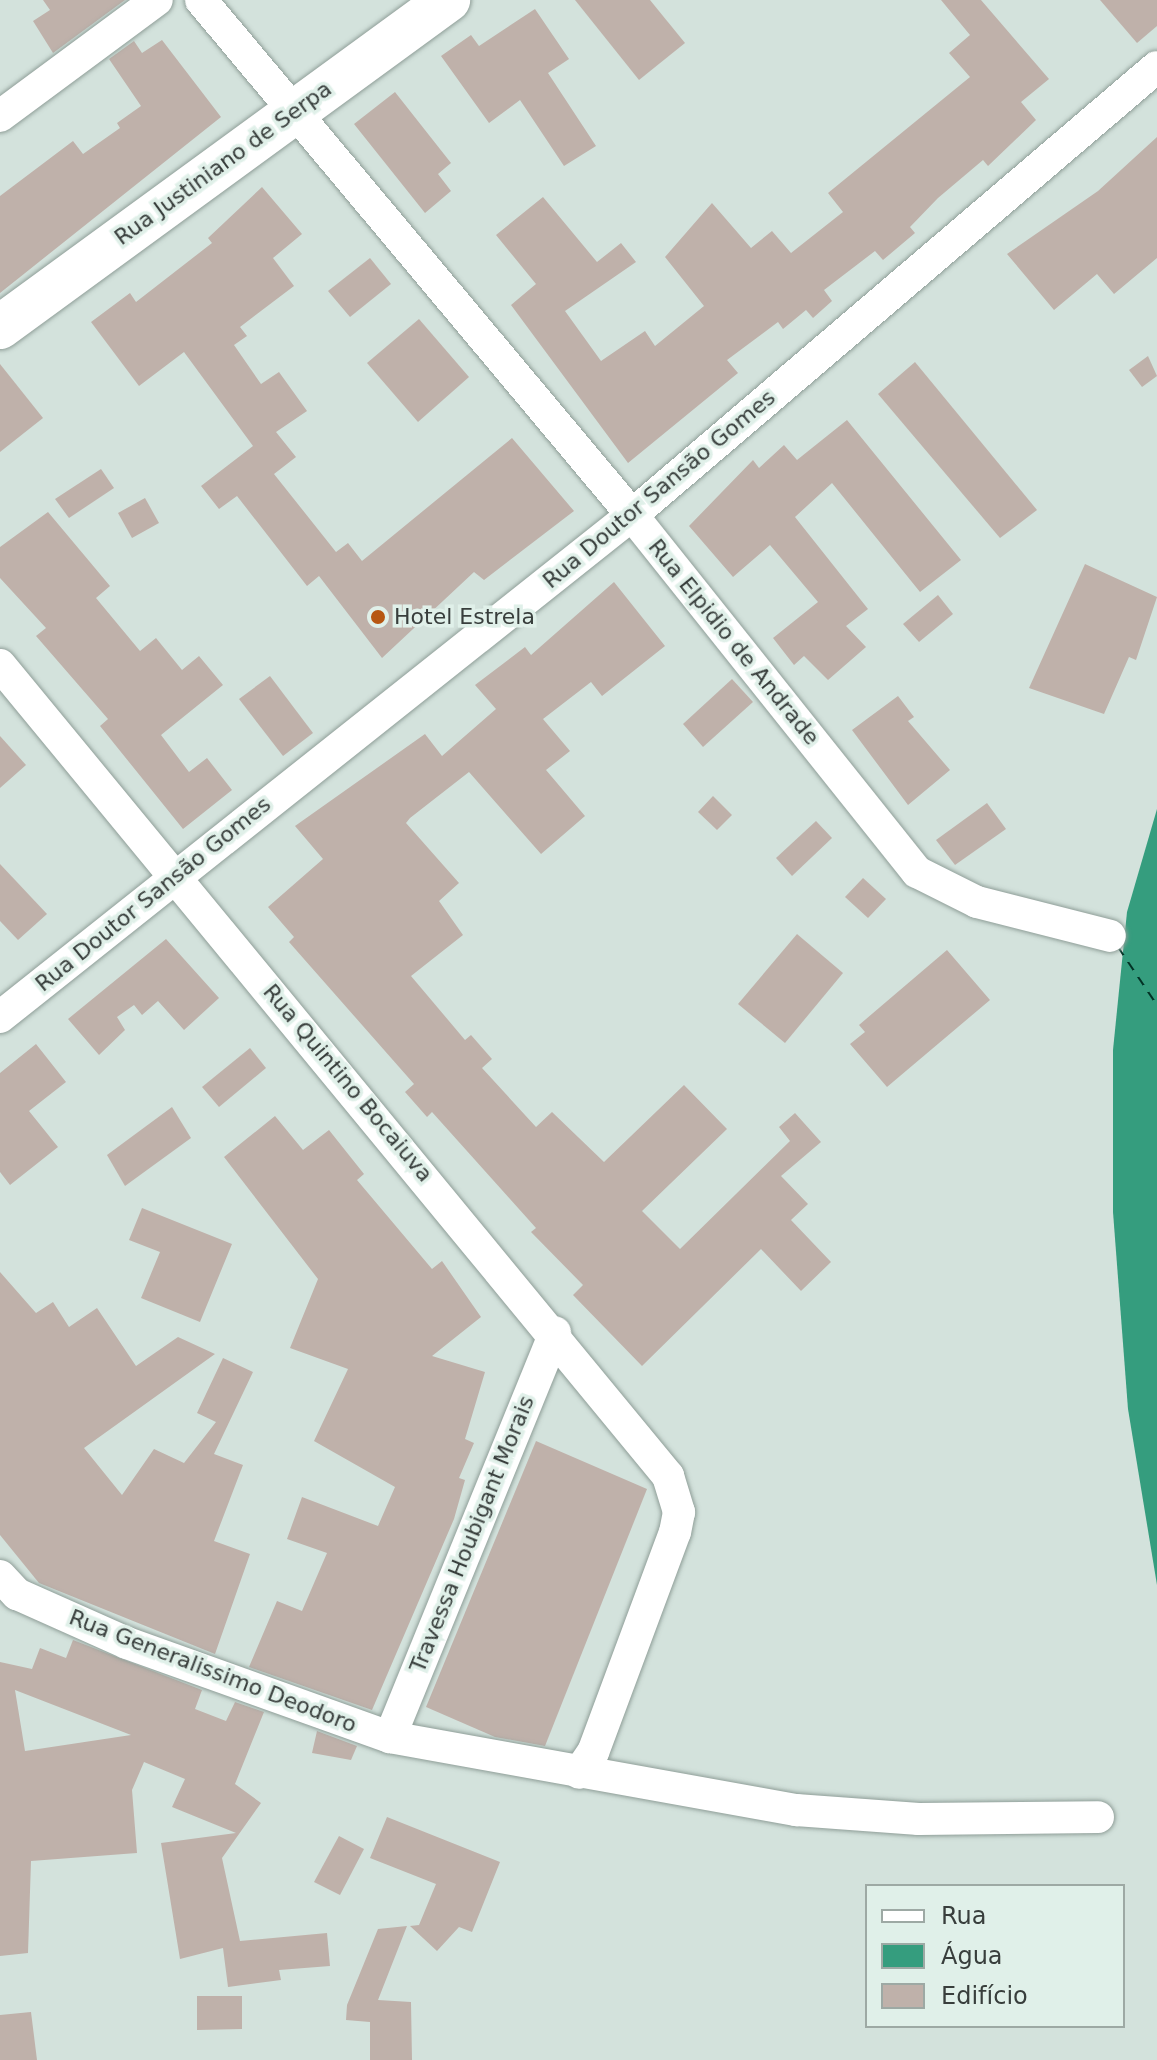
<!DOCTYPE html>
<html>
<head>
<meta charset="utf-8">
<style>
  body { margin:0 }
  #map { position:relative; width:1157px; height:2060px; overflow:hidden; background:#d3e2dc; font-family:"DejaVu Sans",sans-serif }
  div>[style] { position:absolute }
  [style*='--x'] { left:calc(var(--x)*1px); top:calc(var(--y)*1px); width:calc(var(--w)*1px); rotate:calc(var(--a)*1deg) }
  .water>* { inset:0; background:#359d7e }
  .ferry>* { height:2px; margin-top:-1px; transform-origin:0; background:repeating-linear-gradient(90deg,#023225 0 10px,transparent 0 18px) }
  .building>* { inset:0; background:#bfb1aa }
  .roads { filter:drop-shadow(0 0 2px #8f9e98) drop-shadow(0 0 2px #8f9e98) }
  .street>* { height:32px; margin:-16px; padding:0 16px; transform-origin:16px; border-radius:16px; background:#fff }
  .secondary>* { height:44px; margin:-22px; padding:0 22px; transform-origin:22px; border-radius:22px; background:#fff }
  .dots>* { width:22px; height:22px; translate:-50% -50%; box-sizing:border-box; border:4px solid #e0f0e9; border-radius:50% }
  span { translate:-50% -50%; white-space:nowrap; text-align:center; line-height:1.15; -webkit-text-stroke:7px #e0f0e9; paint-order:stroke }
  .street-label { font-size:22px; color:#383e3c }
  .poi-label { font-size:22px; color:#383e3c }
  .left { translate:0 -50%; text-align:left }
  .legend { position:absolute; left:865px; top:1884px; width:260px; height:144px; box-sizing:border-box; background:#e0f0e9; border:2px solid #9da9a4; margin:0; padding:10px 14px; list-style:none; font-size:24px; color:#383e3c }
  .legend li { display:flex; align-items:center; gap:16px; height:40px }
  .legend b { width:40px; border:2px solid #9da9a4 }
</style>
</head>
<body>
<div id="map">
  <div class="water">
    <div style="clip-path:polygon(1157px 809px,1157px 1585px,1128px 1409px,1113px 1212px,1113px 1050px,1127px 912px)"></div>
  </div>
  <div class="ferry">
    <div style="--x:1118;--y:947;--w:70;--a:56.1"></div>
  </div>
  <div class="building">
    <div style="clip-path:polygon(43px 0,125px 0,53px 53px,33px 21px,50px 10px)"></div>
    <div style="clip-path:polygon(575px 0,650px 0,685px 43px,639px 80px)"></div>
    <div style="clip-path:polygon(941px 0,981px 0,1049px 79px,1021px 102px,1036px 120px,988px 166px,983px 160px,938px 198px,910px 227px,915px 233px,883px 260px,875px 251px,824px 290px,832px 301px,813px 318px,806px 310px,783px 329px,778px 322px,727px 360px,738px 373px,628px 463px,511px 305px,536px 284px,496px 235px,543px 197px,597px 262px,621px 243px,636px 262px,565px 311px,601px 361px,645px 331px,655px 346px,704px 306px,665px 257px,712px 203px,751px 248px,772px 231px,791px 253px,843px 212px,828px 193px,970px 77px,949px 53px,970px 35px)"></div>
    <div style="clip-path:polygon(1100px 0,1157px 0,1157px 26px,1137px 43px)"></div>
    <div style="clip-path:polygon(535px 9px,569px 59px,548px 73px,596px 146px,564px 166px,520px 100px,489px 123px,441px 56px,471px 35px,479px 46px)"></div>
    <div style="clip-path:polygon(162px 40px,221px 117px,0 293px,0 196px,73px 141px,83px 154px,120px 128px,117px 123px,141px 106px,109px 59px,134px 41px,142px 53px)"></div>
    <div style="clip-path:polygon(395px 92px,451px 163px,438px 174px,451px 191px,425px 213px,354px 124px)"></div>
    <div style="clip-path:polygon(1157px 137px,1157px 258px,1114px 294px,1097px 274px,1054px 310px,1007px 254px,1098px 191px)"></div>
    <div style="clip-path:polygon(262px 187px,302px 234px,273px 258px,294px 286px,240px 327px,247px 336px,234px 345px,261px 384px,279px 372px,307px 411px,276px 432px,296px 457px,274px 474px,336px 552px,348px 543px,362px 561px,512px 438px,574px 511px,484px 580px,474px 572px,382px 658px,319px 576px,307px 586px,237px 496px,219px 509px,201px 486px,253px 446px,184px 352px,139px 386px,91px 322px,130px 293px,136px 302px,212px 243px,208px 238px)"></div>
    <div style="clip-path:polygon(370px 258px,391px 284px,350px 317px,328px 291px)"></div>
    <div style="clip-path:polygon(419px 319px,469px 377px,418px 422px,367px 363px)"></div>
    <div style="clip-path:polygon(1148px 356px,1157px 376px,1142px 387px,1129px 370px)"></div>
    <div style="clip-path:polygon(915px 362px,1037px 510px,1000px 538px,878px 394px)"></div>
    <div style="clip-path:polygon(0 364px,43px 418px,0 452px)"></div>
    <div style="clip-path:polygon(847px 420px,961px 560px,920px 592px,832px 483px,795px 517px,868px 609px,846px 626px,866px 647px,828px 680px,804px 656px,794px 665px,773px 638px,818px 602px,770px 545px,733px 577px,689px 526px,753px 460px,759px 468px,784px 445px,797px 460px)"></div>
    <div style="clip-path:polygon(101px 469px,114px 488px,69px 518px,55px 499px)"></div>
    <div style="clip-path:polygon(145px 498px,159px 523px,132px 538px,118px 513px)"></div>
    <div style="clip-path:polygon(48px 512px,110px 586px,96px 598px,140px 651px,156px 638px,182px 670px,199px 656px,223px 685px,161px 735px,189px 772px,207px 758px,232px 790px,183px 829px,100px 726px,108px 719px,36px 636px,46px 628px,0 578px,0 547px)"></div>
    <div style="clip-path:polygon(1085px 564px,1157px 597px,1136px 660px,1129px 657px,1104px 714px,1029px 688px)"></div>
    <div style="clip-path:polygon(614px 582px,665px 646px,602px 696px,591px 682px,543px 719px,570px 751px,546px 770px,585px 816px,541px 854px,469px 772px,410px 818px,406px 823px,459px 883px,439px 901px,463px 935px,411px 976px,465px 1040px,471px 1035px,492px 1059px,482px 1068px,536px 1127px,552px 1112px,604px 1162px,684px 1085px,727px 1129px,642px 1211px,680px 1249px,790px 1141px,779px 1127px,795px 1113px,821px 1142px,781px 1176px,808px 1204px,791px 1220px,831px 1262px,801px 1291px,761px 1249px,642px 1366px,573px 1295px,583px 1285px,531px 1232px,536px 1228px,432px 1112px,427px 1117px,405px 1092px,414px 1084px,289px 942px,294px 937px,268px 907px,323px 859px,295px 826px,425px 734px,442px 756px,496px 709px,475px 685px,525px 647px,531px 655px)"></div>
    <div style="clip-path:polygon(938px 595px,953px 614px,919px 642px,903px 624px)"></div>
    <div style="clip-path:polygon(270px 676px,313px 733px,283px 756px,239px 699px)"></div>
    <div style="clip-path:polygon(732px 679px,753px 702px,703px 747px,683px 724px)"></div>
    <div style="clip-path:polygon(898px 696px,914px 717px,908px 721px,950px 770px,908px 805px,852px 730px)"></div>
    <div style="clip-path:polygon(0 736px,26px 765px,0 788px)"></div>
    <div style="clip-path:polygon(713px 796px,732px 815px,717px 830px,698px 812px)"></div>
    <div style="clip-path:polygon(987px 803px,1006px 829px,955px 865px,936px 840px)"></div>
    <div style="clip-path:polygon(816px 821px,832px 838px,792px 876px,776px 858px)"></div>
    <div style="clip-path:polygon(0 864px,47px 914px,18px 940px,0 921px)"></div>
    <div style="clip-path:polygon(863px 878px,886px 899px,868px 918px,845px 897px)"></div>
    <div style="clip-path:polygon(797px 934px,843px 973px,785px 1043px,738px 1004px)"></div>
    <div style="clip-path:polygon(166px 939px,219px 998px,184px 1030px,158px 1001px,142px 1015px,134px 1005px,117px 1017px,125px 1030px,99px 1055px,68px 1019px)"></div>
    <div style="clip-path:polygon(947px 950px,990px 1000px,887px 1087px,850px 1044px,865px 1032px,859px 1025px)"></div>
    <div style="clip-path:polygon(36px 1044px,66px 1082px,29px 1111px,58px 1147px,10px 1185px,0 1172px,0 1073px)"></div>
    <div style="clip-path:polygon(250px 1048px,266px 1068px,219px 1107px,202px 1087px)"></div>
    <div style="clip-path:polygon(172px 1107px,191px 1138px,125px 1186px,107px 1155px)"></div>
    <div style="clip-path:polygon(275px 1116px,303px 1150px,329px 1130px,364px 1174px,357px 1180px,432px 1269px,442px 1261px,481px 1317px,432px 1356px,485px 1372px,465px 1439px,474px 1443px,459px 1478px,465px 1480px,454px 1519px,372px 1710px,249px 1667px,277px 1601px,302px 1611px,327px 1553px,287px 1539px,302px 1497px,378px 1526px,395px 1487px,314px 1441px,348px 1369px,290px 1348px,318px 1279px,224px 1157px)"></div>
    <div style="clip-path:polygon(142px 1208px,232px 1244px,200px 1322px,141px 1298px,160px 1252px,129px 1240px)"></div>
    <div style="clip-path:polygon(0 1272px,36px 1313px,53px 1302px,69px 1327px,97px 1308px,136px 1366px,178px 1337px,215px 1354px,84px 1448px,122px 1495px,154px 1449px,184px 1463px,216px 1422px,197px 1413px,223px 1358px,253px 1372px,214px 1454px,243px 1465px,214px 1541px,250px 1554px,215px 1654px,39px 1583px,0 1535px)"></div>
    <div style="clip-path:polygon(536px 1441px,647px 1489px,545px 1746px,495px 1737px,426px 1707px)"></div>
    <div style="clip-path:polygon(evenodd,73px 1640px,202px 1690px,195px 1709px,226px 1721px,235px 1702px,264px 1712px,235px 1784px,261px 1803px,222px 1858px,240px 1941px,327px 1933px,330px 1966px,279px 1970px,281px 1980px,228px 1987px,223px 1948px,180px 1959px,161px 1843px,236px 1833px,172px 1807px,185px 1779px,144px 1762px,132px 1790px,137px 1853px,31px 1861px,28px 1953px,0 1956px,0 1662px,32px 1669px,40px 1648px,66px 1658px,73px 1640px,15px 1690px,131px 1735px,25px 1751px,15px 1690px)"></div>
    <div style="clip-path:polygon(317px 1731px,357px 1746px,351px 1760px,312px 1753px)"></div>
    <div style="clip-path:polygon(387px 1817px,500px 1862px,472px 1932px,459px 1927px,437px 1951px,410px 1926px,419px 1925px,436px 1884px,370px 1858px)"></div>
    <div style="clip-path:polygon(339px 1836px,364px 1849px,340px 1895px,314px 1882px)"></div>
    <div style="clip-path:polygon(407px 1926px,378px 2000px,411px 2002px,412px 2060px,370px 2060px,370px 2022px,346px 2020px,347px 2005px,378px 1929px)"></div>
    <div style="clip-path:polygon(197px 1996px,242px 1996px,242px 2029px,197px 2030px)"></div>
    <div style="clip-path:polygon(31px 2012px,37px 2060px,0 2060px,0 2015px)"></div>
  </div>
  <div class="roads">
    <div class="street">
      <div style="--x:201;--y:0;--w:672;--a:50.07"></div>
      <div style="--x:632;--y:515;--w:457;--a:51.4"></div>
      <div style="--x:917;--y:872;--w:67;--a:26.6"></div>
      <div style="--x:977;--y:902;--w:137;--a:14.3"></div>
      <div style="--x:0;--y:116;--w:195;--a:-36.5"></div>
      <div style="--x:0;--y:665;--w:1051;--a:50.52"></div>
      <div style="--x:668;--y:1476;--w:38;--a:73"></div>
      <div style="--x:679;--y:1512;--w:20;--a:101"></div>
      <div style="--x:675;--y:1532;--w:235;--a:110.4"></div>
      <div style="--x:593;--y:1752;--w:25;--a:124"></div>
      <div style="--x:0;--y:1017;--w:807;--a:-38.46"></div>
      <div style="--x:632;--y:515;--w:690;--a:-40.48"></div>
      <div style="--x:0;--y:1576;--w:25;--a:47"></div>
      <div style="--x:17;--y:1594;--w:120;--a:24"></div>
      <div style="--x:127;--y:1643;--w:279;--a:19.7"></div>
      <div style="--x:390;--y:1737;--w:413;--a:10.2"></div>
      <div style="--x:796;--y:1810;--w:123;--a:4.2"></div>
      <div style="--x:919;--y:1819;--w:179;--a:-0.6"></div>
      <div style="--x:390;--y:1737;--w:437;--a:-67.8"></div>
    </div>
    <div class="secondary">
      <div style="--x:0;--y:327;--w:555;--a:-36.13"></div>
    </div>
  </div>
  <div class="dots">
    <div style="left:378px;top:617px;background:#b75712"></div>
  </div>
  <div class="street-label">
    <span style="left:223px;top:163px;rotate:-36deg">Rua Justiniano de Serpa</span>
    <span style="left:659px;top:489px;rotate:-40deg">Rua Doutor Sansão Gomes</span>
    <span style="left:734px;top:642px;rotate:51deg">Rua Elpidio de Andrade</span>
    <span style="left:153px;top:894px;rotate:-39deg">Rua Doutor Sansão Gomes</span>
    <span style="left:348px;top:1083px;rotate:50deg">Rua Quintino Bocaiuva</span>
    <span style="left:472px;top:1534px;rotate:-68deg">Travessa Houbigant Morais</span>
    <span style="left:213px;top:1671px;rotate:21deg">Rua Generalissimo Deodoro</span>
  </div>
  <div class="poi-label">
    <span class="left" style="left:394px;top:617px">Hotel Estrela</span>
  </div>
  <ul class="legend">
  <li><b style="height:10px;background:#fff"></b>Rua</li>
  <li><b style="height:22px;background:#359d7e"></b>Água</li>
  <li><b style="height:22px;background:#bfb1aa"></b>Edifício</li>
  </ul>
</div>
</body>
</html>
